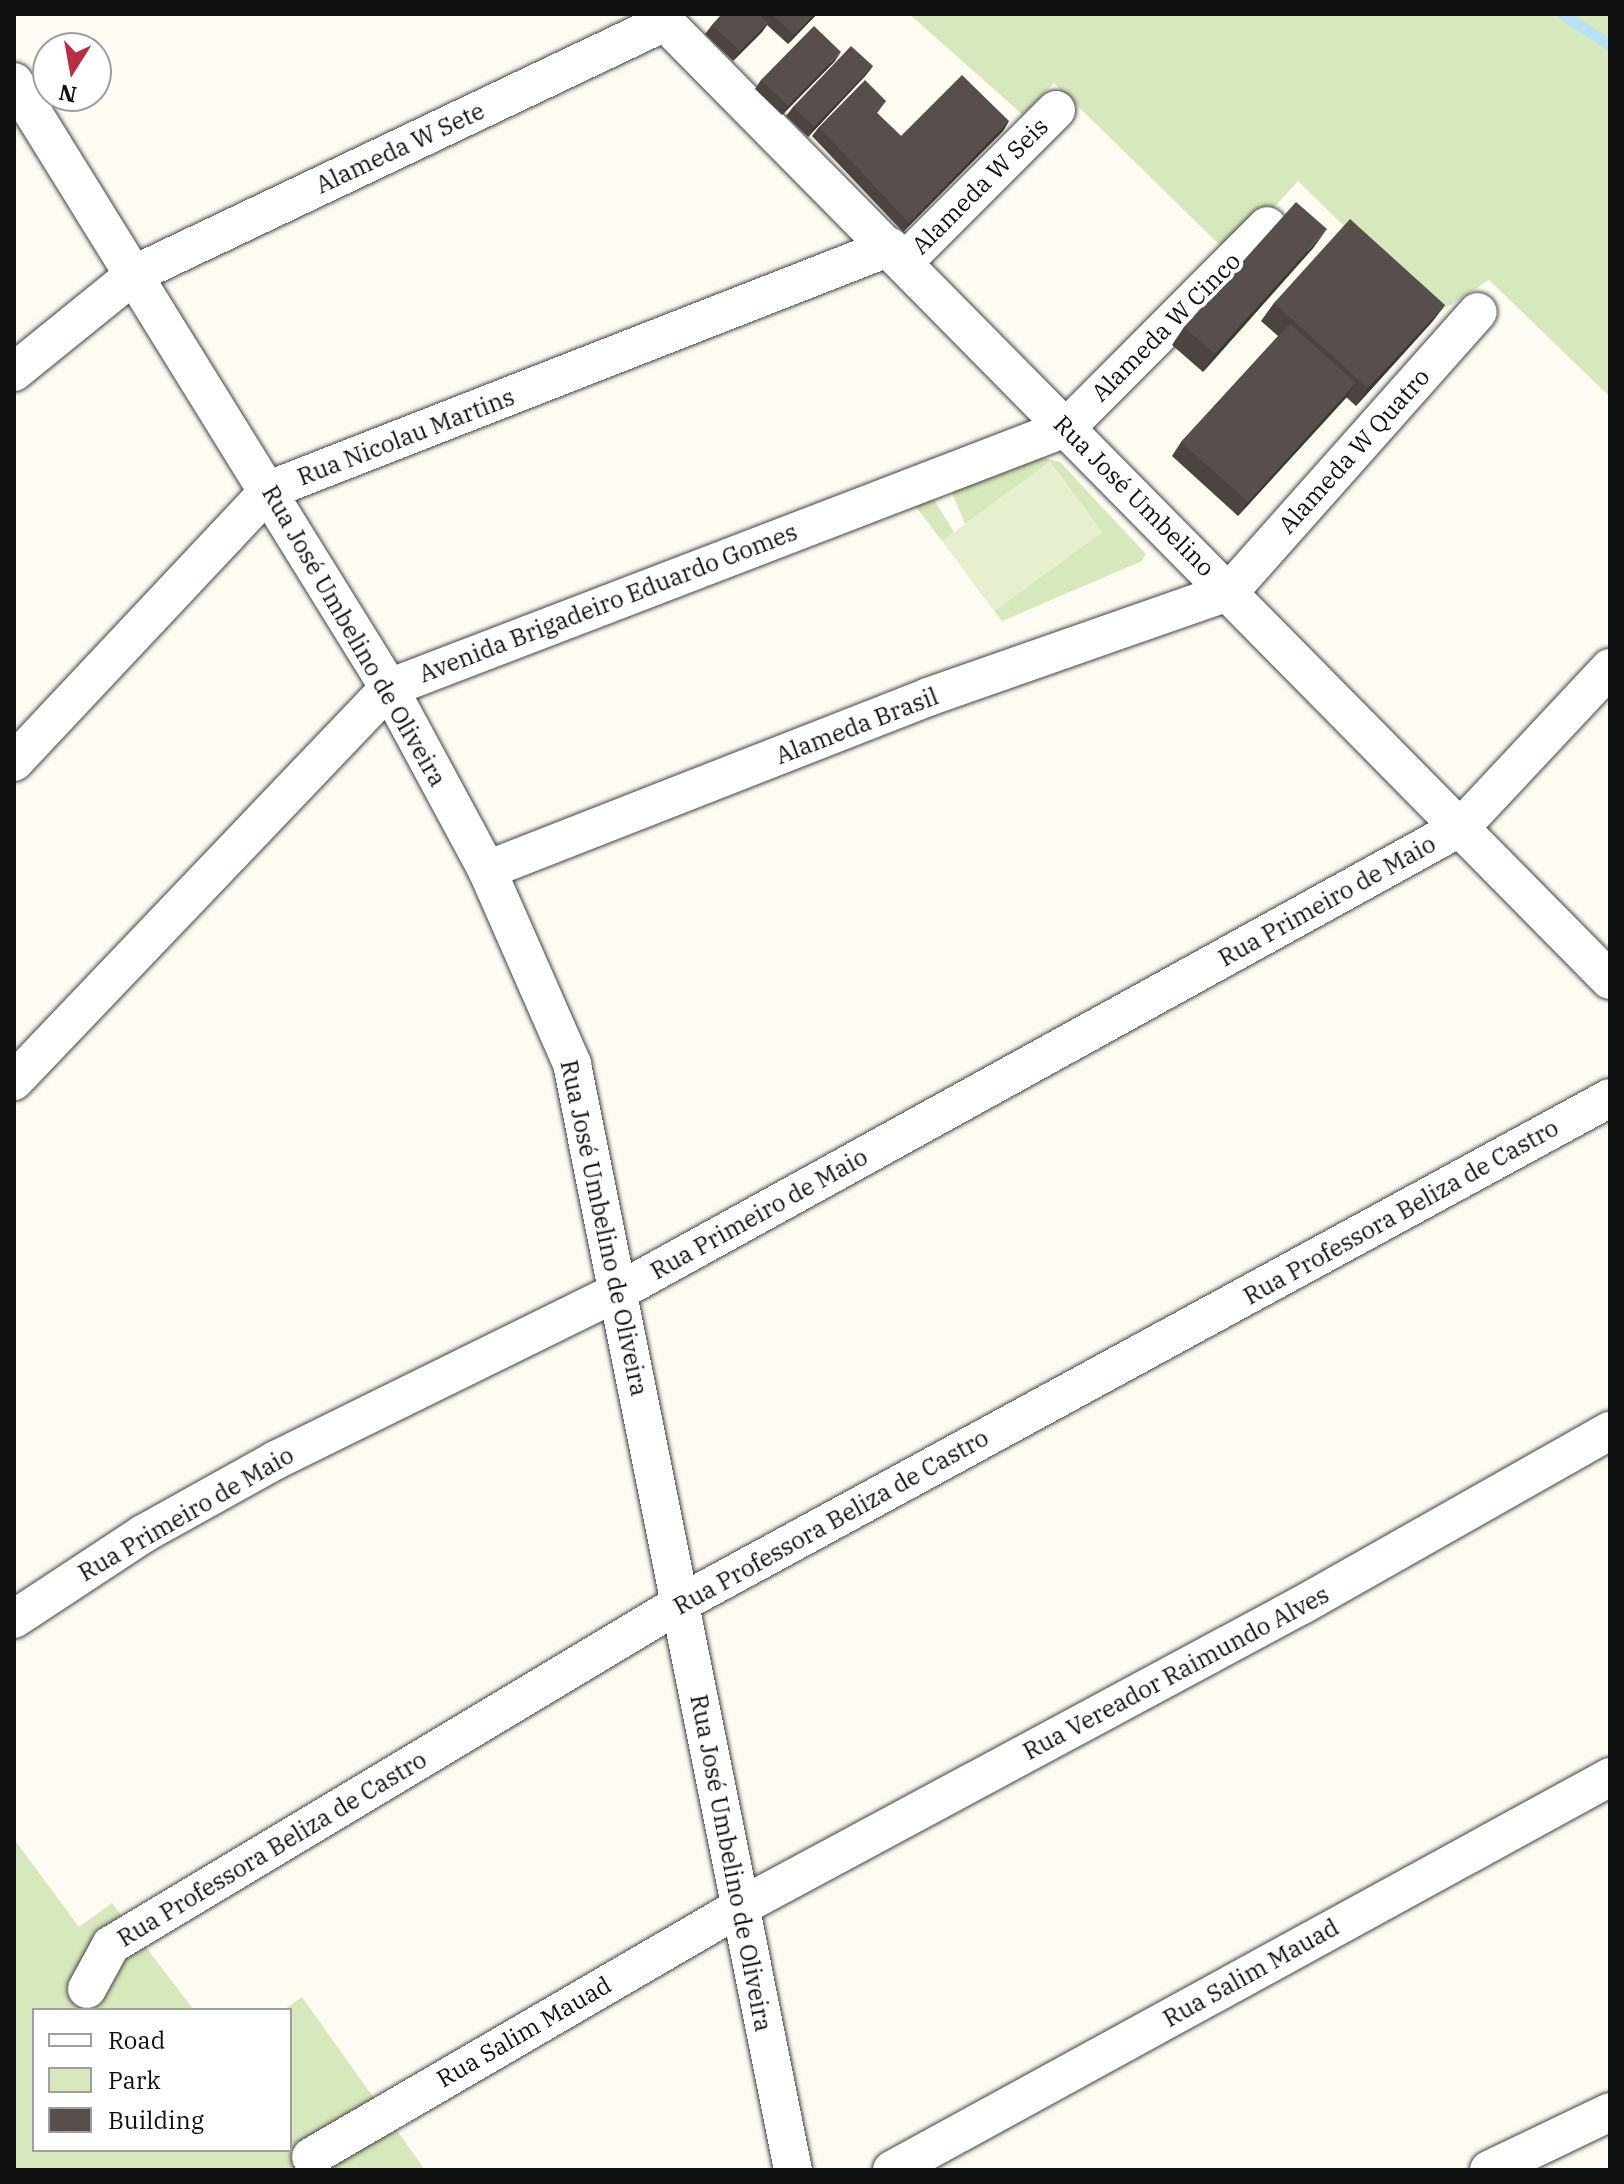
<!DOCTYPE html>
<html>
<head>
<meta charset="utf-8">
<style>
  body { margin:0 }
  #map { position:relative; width:1624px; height:2184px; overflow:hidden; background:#fefbf2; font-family:"IBM Plex Serif",serif }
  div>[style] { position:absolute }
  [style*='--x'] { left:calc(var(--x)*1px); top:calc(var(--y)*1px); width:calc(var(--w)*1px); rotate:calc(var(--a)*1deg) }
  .green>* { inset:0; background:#d7e8bc }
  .pitch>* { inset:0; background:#e7f0ce }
  .stream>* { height:11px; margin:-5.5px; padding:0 5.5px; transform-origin:5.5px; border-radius:5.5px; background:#b8e3f4 }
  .roads { filter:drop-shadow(0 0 2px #424242) drop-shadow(0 0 2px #424242) }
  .minor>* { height:38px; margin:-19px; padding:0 19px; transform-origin:19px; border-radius:19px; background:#fff }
  .wall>* { inset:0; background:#4b4441 }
  .shaded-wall>* { inset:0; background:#3d3735 }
  .building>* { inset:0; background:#574f4c }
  span { translate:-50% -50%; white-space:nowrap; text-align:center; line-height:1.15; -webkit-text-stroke:8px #fff; paint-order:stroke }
  .street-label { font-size:24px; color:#0f0f0f }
  .frame { position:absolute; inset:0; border:16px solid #0f0f0f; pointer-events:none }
  .legend { position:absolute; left:32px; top:2008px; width:260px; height:144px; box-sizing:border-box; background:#fff; border:2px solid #9f9f9f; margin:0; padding:10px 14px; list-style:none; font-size:24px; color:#0f0f0f }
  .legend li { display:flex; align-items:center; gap:16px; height:40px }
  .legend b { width:40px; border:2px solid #9f9f9f }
  .north { position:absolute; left:32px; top:32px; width:80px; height:80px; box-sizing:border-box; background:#fff; border:2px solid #9f9f9f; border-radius:50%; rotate:191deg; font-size:22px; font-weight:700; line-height:32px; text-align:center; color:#0f0f0f }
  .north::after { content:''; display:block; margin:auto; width:28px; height:36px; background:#ba2c41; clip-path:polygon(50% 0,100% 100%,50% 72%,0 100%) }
</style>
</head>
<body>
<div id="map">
  <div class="green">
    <div style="clip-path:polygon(909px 14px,1610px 14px,1610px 397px,1489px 280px,1435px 315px,1298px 181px,1231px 256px,1054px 83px,1023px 115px)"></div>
    <div style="clip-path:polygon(1039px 457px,1060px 462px,1146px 554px,1142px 561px,1002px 621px,994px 611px,1102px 532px,1050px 462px,965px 524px,950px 488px)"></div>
    <div style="clip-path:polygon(930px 493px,954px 532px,942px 541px,910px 499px)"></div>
    <div style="clip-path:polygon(14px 1839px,79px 1927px,112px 1903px,194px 2010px,34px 2010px,34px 2150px,290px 2150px,290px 2010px,284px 2010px,302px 1997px,425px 2170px,14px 2170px)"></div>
  </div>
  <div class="pitch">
    <div style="clip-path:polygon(1050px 462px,1102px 532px,994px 611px,942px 541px)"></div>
  </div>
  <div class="stream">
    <div style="--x:1562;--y:14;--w:57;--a:32.9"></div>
  </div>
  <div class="roads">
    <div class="minor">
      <div style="--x:657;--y:14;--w:1357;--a:45.39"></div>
      <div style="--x:14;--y:82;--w:713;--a:58.25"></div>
      <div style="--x:389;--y:688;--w:207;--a:61.7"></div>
      <div style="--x:487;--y:870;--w:212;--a:66.3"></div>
      <div style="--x:572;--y:1064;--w:1128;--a:78.7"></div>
      <div style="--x:904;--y:262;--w:215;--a:-45"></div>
      <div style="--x:14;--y:372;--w:156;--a:-39"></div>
      <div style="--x:135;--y:274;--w:587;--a:-25.43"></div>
      <div style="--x:14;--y:762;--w:373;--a:-46.8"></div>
      <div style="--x:269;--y:490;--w:667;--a:-21.37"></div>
      <div style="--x:487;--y:870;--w:474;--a:-21.4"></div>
      <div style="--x:928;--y:697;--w:320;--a:-19.3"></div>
      <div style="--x:1230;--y:591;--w:373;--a:-48.4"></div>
      <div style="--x:14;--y:1081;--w:543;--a:-46.34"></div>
      <div style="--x:389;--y:688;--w:725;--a:-21.01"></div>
      <div style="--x:1066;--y:428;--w:285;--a:-45.1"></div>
      <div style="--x:14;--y:1619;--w:154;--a:-33.4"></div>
      <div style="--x:143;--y:1534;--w:152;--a:-29.1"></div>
      <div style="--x:276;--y:1460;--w:385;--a:-26.2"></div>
      <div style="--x:621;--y:1290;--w:959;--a:-28.86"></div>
      <div style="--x:1461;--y:827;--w:218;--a:-46.9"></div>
      <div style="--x:87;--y:1989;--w:50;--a:-61.4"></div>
      <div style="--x:111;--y:1945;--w:665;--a:-30.96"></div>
      <div style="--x:681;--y:1603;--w:1057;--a:-28.53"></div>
      <div style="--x:311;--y:2157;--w:494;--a:-30.2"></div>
      <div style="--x:738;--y:1908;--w:640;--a:-28.25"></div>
      <div style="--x:1302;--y:1605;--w:354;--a:-29.5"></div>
      <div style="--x:892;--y:2170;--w:819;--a:-28.69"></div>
      <div style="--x:1489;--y:2170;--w:134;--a:-25.6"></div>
    </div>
  </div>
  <div class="wall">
    <div style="clip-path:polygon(722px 14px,817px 14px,788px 44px,767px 25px,762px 32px,733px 61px,705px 34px,712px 25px)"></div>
    <div style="clip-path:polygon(835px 61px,782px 115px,755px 89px,761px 80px)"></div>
    <div style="clip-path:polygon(873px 66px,866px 75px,808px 137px,786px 116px,793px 107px)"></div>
    <div style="clip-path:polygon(886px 101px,877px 113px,901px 136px,1009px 121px,1003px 131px,903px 232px,812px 136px,819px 127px)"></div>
    <div style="clip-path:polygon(1314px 247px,1203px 372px,1172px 345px,1184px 327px)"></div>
    <div style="clip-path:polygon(1274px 303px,1445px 305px,1432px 322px,1356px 406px,1346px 397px,1238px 516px,1172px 456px,1181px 442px,1278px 336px,1261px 321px)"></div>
  </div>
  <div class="shaded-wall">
    <div style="clip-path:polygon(815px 14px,817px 14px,788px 44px,794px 35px)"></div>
    <div style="clip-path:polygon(768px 23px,762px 32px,733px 61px,740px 51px)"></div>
    <div style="clip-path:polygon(841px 52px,835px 61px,782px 115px,788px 106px)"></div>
    <div style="clip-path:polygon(873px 66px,866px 75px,808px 137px,814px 127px)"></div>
    <div style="clip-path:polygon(1009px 121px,1003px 131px,903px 232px,909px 223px)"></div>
    <div style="clip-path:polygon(1327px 229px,1314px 247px,1203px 372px,1215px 354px)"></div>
    <div style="clip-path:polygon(1445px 305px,1432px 322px,1356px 406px,1368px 388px)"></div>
    <div style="clip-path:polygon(1356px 383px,1347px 397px,1238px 516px,1248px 502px)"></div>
  </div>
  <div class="building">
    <div style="clip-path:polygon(722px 14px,758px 14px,768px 23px,740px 51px,712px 25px)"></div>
    <div style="clip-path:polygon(772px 14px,815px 14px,794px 35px)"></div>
    <div style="clip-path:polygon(814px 26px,841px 52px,788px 106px,761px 80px)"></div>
    <div style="clip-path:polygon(851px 46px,873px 66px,814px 127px,793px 107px)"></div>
    <div style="clip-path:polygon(962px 75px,1009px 121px,909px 223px,819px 127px,865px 80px,886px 101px,876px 112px,901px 136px)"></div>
    <div style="clip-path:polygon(1296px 202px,1327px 229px,1215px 354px,1184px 327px)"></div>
    <div style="clip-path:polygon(1350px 219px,1445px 305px,1368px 388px,1274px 303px)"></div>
    <div style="clip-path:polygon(1290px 324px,1356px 383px,1248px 502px,1181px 442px)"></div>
  </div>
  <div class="street-label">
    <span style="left:400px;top:148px;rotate:-25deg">Alameda W Sete</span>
    <span style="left:980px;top:186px;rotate:-45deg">Alameda W Seis</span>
    <span style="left:1166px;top:327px;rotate:-45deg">Alameda W Cinco</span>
    <span style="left:406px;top:437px;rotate:-21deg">Rua Nicolau Martins</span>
    <span style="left:1354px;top:451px;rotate:-48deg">Alameda W Quatro</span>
    <span style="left:1134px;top:496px;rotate:45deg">Rua José Umbelino</span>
    <span style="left:608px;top:603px;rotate:-21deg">Avenida Brigadeiro Eduardo Gomes</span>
    <span style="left:354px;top:636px;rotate:60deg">Rua José Umbelino de Oliveira</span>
    <span style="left:857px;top:726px;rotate:-21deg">Alameda Brasil</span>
    <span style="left:1327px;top:901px;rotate:-29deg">Rua Primeiro de Maio</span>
    <span style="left:1401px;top:1212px;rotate:-29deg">Rua Professora Beliza de Castro</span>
    <span style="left:759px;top:1214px;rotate:-29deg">Rua Primeiro de Maio</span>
    <span style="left:604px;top:1228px;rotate:78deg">Rua José Umbelino de Oliveira</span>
    <span style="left:186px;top:1514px;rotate:-30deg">Rua Primeiro de Maio</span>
    <span style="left:831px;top:1522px;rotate:-29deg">Rua Professora Beliza de Castro</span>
    <span style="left:1176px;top:1673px;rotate:-28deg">Rua Vereador Raimundo Alves</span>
    <span style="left:272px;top:1849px;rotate:-31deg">Rua Professora Beliza de Castro</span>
    <span style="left:731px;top:1863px;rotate:79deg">Rua José Umbelino de Oliveira</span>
    <span style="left:1251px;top:1973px;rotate:-29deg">Rua Salim Mauad</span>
    <span style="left:524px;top:2032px;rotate:-30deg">Rua Salim Mauad</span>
  </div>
  <div class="frame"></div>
  <ul class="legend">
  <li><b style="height:10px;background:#fff"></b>Road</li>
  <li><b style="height:22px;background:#d7e8bc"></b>Park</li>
  <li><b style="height:22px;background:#574f4c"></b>Building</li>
  </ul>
  <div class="north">N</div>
</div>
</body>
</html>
